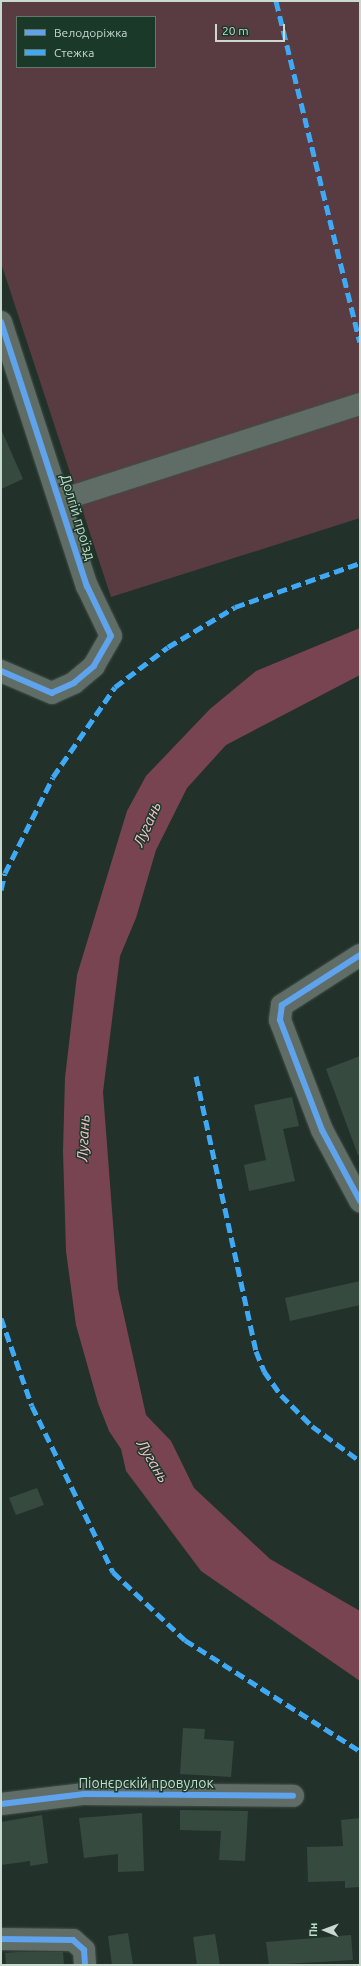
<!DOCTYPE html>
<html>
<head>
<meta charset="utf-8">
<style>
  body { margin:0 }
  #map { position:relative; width:361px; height:1966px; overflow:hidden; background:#22322a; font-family:Ubuntu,sans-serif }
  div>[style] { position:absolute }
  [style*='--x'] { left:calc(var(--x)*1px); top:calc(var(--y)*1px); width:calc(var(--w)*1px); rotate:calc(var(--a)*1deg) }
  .green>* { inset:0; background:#583c41 }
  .water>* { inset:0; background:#794451 }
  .building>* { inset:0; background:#364a40 }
  .roads { filter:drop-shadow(0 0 1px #414f47) drop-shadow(0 0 1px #414f47) }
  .minor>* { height:22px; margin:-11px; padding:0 11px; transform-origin:11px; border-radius:11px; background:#5f6d66 }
  .quiet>* { height:5px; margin-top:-2.5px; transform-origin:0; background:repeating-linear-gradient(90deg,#3fa9f5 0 10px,transparent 0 15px) }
  .cycleway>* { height:6px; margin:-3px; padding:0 3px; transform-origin:3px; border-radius:3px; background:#60a3ed }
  span { translate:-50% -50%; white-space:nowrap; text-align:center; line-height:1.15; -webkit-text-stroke:3px #1b3929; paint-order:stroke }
  .street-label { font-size:14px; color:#c8d9cf }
  .water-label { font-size:15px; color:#fbc1cd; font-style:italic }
  .frame { position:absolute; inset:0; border:2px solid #c8d9cf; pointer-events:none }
  .legend { position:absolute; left:16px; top:16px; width:140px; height:52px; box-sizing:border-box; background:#1b3929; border:1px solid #60796b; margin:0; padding:5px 7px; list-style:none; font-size:12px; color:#c8d9cf }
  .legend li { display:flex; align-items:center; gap:8px; height:20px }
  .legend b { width:20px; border:1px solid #60796b }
  .north { position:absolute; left:305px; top:1910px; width:40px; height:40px; -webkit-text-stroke:3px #1b3929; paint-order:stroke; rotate:271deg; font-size:11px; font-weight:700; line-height:16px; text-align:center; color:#c8d9cf }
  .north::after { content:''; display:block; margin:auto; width:14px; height:18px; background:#c8d9cf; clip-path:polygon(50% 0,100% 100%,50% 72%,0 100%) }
  .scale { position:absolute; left:215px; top:24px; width:70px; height:18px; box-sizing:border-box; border:2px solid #c8d9cf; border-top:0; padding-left:5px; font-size:12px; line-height:14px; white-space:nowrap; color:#c8d9cf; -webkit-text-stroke:3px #1b3929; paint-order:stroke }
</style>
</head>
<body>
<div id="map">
  <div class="green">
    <div style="clip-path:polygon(evenodd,1px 1px,360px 1px,360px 518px,111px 597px,1px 263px,1px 1px,17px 17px,155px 17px,155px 67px,17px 67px,17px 17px)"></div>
  </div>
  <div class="water">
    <div style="clip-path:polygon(360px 628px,360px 675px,226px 745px,187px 788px,156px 850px,136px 918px,120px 956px,103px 1092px,118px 1289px,146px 1415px,171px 1441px,194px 1488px,270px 1559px,360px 1611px,360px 1681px,201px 1571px,126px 1471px,121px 1449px,109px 1431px,98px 1403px,76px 1325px,66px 1251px,63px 1151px,65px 1078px,77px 975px,127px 811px,146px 776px,210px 709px,256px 671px)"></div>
  </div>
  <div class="building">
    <div style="clip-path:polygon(1px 429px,23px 479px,1px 489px)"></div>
    <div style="clip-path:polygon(360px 1056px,360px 1155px,358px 1155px,326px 1069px)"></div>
    <div style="clip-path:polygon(292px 1097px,299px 1126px,283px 1129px,295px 1181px,249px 1191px,244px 1165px,266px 1160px,254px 1105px)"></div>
    <div style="clip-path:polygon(360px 1281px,360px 1305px,290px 1321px,285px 1298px)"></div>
    <div style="clip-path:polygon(37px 1488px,44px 1505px,16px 1515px,9px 1498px)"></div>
    <div style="clip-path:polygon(183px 1728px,205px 1729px,204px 1739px,234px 1741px,231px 1777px,180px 1774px)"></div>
    <div style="clip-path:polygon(180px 1810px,248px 1811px,245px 1861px,219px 1860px,221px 1831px,180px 1830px)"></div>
    <div style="clip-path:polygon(142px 1813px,144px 1871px,118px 1872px,118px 1854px,84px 1858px,79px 1818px)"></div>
    <div style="clip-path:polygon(42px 1815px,48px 1863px,30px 1866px,30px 1861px,1px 1865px,1px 1822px)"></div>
    <div style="clip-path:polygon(360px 1818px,360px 1887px,345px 1888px,345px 1881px,308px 1882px,307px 1847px,343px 1846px,341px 1820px)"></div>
    <div style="clip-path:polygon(128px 1933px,133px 1965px,112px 1965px,108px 1936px)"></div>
    <div style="clip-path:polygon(215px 1934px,220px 1965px,197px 1965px,193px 1937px)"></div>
    <div style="clip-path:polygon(351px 1935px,353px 1960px,269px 1965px,266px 1942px)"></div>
    <div style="clip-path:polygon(17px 1952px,63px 1952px,64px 1965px,6px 1965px,5px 1953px)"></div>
  </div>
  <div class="roads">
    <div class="minor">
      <div style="--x:1;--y:322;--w:278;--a:72"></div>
      <div style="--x:87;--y:586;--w:55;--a:64.4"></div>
      <div style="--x:111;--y:636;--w:34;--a:120"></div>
      <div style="--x:94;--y:666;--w:26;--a:140"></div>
      <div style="--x:74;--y:683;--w:24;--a:156"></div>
      <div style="--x:52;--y:693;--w:56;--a:-156.7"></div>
      <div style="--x:61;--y:500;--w:314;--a:-17.8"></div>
      <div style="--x:360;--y:955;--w:93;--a:147.3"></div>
      <div style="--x:282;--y:1005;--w:15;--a:98"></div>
      <div style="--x:280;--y:1020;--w:118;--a:69.1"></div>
      <div style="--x:322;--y:1130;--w:81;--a:61.8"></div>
      <div style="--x:1;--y:1804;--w:84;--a:-6.9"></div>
      <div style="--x:84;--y:1794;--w:209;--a:0.5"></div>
      <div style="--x:1;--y:1939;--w:72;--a:0.8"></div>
      <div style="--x:73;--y:1940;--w:15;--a:42"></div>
      <div style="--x:84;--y:1950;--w:15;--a:86"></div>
    </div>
  </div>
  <div class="quiet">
    <div style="--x:276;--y:1;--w:351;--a:76.2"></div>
    <div style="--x:1;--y:890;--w:17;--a:-77"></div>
    <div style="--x:5;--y:873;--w:107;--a:-63.4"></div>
    <div style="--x:53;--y:777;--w:109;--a:-55.4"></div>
    <div style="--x:115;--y:687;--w:66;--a:-37"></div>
    <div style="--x:168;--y:647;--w:78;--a:-30.8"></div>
    <div style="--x:235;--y:607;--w:133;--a:-19.4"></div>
    <div style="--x:196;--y:1076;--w:281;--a:77.7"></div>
    <div style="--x:256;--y:1351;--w:22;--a:68"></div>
    <div style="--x:264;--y:1371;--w:29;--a:55"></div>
    <div style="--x:281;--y:1395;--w:44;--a:45"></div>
    <div style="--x:312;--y:1426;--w:59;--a:36.1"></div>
    <div style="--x:1;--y:1318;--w:93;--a:70.6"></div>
    <div style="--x:32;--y:1406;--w:185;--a:64"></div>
    <div style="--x:113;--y:1572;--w:99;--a:43.4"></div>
    <div style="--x:185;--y:1640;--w:207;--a:32.4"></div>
  </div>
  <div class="cycleway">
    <div style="--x:1;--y:322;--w:278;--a:72"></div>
    <div style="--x:87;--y:586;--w:55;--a:64.4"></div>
    <div style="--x:111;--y:636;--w:34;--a:120"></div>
    <div style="--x:94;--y:666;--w:26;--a:140"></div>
    <div style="--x:74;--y:683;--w:24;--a:156"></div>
    <div style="--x:52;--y:693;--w:56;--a:-156.7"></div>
    <div style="--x:360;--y:955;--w:93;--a:147.3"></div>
    <div style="--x:282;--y:1005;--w:15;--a:98"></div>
    <div style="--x:280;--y:1020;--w:118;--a:69.1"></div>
    <div style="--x:322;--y:1130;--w:81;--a:61.8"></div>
    <div style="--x:1;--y:1804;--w:84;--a:-6.9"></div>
    <div style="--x:84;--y:1794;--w:209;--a:0.5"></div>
    <div style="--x:1;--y:1939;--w:72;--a:0.8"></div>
    <div style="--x:73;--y:1940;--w:15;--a:42"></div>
    <div style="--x:84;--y:1950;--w:15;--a:86"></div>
  </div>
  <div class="street-label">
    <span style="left:78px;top:517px;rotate:73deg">Долгій проїзд</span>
    <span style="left:146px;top:1783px">Піонєрскій провулок</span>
  </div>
  <div class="water-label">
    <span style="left:147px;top:824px;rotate:-66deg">Лугань</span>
    <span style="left:83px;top:1138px;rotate:-87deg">Лугань</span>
    <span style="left:153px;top:1461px;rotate:59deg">Лугань</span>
  </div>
  <div class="frame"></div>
  <ul class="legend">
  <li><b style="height:5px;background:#60a3ed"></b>Велодоріжка</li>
  <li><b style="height:5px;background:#3fa9f5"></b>Стежка</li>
  </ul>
  <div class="north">Пн</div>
  <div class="scale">20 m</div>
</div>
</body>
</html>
